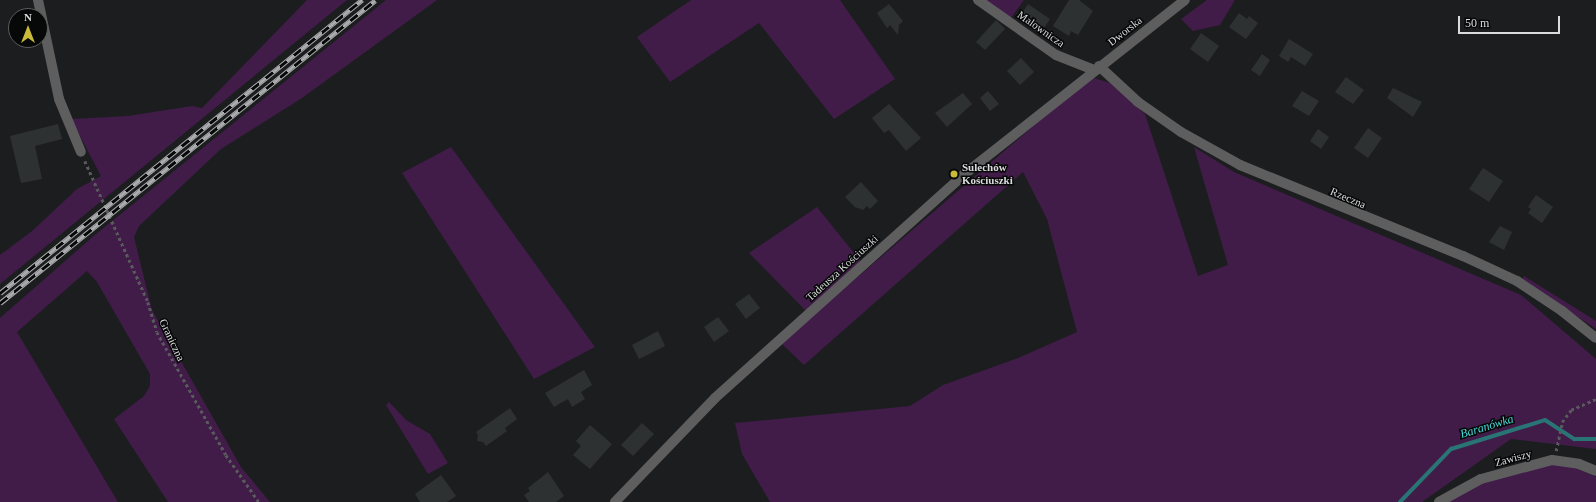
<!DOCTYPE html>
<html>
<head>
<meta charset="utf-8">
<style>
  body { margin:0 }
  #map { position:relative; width:1596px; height:502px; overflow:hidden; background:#1c1d1f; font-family:"Times New Roman",serif }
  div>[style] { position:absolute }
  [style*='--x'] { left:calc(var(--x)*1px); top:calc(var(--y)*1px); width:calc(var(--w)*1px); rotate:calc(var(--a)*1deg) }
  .green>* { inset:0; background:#411c49 }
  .stream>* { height:4px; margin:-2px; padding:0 2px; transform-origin:2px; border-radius:2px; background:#297575 }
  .building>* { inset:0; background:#2e3132 }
  .path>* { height:2.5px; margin-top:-1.25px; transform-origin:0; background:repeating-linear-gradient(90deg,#595a5c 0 3px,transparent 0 6px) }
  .minor>* { height:10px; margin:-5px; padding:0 5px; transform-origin:5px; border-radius:5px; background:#5e5e5f }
  .rail>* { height:4.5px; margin-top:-2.25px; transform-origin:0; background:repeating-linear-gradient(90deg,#070808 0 9px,#abacae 0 18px); box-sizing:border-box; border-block:1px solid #abacae }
  .dots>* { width:11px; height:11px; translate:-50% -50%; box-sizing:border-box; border:2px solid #070808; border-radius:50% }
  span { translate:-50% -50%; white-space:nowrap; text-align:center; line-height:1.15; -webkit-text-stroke:3px #070808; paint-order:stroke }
  .street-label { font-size:11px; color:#dadbdd }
  .poi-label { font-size:11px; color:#dadbdd; font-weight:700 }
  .left { translate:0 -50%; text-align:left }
  .water-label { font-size:12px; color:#4cdede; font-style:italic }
  .north { position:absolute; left:8px; top:8px; width:40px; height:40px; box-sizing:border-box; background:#070808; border:1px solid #5b5c5d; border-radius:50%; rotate:0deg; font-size:11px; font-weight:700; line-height:16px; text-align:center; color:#dadbdd }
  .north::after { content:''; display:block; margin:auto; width:14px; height:18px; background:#caba39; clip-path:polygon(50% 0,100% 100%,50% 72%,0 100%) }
  .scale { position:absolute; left:1458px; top:16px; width:102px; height:18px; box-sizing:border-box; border:2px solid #dadbdd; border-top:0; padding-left:5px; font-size:12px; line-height:14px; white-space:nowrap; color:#dadbdd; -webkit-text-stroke:3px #070808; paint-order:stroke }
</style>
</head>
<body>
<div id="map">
  <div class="green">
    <div style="clip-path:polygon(307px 0,347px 0,0 284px,0 255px,32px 231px,77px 189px,101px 176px,71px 119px,128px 116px,192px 106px,202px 108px)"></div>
    <div style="clip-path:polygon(386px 0,437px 0,302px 98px,221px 149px,139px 226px,134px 237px,152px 310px,241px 467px,270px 502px,168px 502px,114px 419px,144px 396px,150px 386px,150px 374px,97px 282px,87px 271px,17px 332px,118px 502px,0 502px,0 318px,96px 234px)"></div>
    <div style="clip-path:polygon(691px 0,840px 0,895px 79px,834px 119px,759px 23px,670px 82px,637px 37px)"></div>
    <div style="clip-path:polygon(983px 0,1024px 0,1011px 18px)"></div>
    <div style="clip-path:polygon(1207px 0,1235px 0,1220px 25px,1193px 31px,1181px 19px)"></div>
    <div style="clip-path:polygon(1094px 78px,1110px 83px,1145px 114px,1198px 276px,1228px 265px,1194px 147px,1234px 172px,1521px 295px,1596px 359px,1596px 449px,1511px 439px,1422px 502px,770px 502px,742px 454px,735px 423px,910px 406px,943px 385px,1018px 358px,1077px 332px,1047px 219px,1023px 172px,804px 365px,781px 343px,1081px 85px)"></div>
    <div style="clip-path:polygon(451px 147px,595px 347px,534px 379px,402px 173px)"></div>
    <div style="clip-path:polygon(817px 207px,862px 263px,809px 314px,749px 253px)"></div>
    <div style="clip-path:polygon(1524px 276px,1596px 321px,1596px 329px,1522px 280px)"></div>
    <div style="clip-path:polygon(389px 402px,406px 420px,430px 434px,448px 463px,428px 474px,386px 405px)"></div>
    <div style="clip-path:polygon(1552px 463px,1567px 464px,1596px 477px,1596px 502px,1447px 502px,1482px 482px)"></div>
  </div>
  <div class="stream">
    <div style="--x:1400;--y:502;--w:74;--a:-46.1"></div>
    <div style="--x:1451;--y:449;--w:98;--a:-17.1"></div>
    <div style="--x:1545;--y:420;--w:35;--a:33"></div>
    <div style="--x:1574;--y:439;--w:22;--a:0"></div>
  </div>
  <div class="building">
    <div style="clip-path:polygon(1069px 0,1079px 0,1093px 11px,1078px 35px,1071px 31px,1069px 36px,1053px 26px)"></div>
    <div style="clip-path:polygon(889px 4px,903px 21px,899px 25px,898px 35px,890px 25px,887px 28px,877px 13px)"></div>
    <div style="clip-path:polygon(1028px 4px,1050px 19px,1040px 34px,1018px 19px)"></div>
    <div style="clip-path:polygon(1239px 13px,1247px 19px,1249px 16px,1258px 23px,1246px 39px,1229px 27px)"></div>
    <div style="clip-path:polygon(996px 20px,1005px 29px,985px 50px,976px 42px)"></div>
    <div style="clip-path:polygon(1201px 33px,1219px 46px,1208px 62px,1190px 49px)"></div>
    <div style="clip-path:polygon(1289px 39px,1313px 54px,1305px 66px,1291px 57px,1288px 62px,1279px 56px)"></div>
    <div style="clip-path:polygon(1262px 54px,1270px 60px,1260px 76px,1251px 70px)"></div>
    <div style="clip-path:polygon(1021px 58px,1034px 72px,1020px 85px,1007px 71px)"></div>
    <div style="clip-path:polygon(1346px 77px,1364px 90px,1353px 104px,1335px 92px)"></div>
    <div style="clip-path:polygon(1393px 88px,1422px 102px,1413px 117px,1387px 98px)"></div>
    <div style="clip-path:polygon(988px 91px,999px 104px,990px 111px,980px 98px)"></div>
    <div style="clip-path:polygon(1302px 91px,1319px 101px,1309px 116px,1292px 106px)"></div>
    <div style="clip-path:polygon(963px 93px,972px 104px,947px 127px,935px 113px)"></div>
    <div style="clip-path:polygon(889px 104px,921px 138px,906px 151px,889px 130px,884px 133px,872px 118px)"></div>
    <div style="clip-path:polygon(58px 124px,62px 139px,35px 146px,42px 179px,21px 183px,10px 136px)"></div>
    <div style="clip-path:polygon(1368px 128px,1382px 138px,1368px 158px,1354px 148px)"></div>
    <div style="clip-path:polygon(1318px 129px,1329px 137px,1321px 149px,1310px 141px)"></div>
    <div style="clip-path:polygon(1483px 168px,1503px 181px,1489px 202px,1469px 189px)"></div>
    <div style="clip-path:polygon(861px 182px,878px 201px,870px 209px,867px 206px,863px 210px,855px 207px,845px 197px)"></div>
    <div style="clip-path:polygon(1536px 195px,1553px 207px,1542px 223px,1528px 213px,1531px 209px,1528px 207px)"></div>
    <div style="clip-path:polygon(1500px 226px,1512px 232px,1504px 250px,1489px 242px)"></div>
    <div style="clip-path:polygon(749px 294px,760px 308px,746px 319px,735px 304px)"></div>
    <div style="clip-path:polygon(718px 317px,729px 331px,714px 342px,704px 327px)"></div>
    <div style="clip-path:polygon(658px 331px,665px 346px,639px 359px,632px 345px)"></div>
    <div style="clip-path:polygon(584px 370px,592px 385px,581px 392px,585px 399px,572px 407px,568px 399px,554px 407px,545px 393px)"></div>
    <div style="clip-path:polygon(510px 408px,517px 419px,505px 428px,507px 431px,486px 446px,483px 442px,477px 441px,478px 435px,476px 432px)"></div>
    <div style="clip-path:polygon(642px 423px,654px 434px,633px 456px,621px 445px)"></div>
    <div style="clip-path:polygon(590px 425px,612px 444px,590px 469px,573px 455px,581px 446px,576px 441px)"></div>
    <div style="clip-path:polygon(548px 472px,564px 496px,556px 502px,529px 502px,524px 495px,530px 491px,528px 488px)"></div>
    <div style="clip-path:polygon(441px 475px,456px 496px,447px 502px,420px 502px,415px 494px)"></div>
  </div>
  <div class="path">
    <div style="--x:85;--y:161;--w:154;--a:65.9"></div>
    <div style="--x:148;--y:302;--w:31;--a:73"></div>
    <div style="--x:157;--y:332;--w:141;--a:60.7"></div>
    <div style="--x:226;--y:455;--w:57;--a:54.9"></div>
    <div style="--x:1556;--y:451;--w:30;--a:-78"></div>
    <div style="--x:1562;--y:422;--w:15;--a:-53"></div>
    <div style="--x:1571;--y:410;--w:27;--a:-24"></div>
  </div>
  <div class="minor">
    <div style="--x:38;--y:0;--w:101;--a:78"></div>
    <div style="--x:59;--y:99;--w:57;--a:67.5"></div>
    <div style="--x:978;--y:0;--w:95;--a:35.2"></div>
    <div style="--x:1056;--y:55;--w:41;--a:21.5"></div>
    <div style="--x:1099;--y:66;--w:53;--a:42.7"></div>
    <div style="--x:1138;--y:102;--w:52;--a:34.9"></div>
    <div style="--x:1181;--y:132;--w:68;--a:29.2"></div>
    <div style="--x:1240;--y:165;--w:241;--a:22.2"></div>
    <div style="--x:1463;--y:256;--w:60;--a:24.8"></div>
    <div style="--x:1517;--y:281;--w:54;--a:33.7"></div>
    <div style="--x:1562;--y:311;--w:43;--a:38.5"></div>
    <div style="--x:615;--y:502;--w:144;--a:-46.1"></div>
    <div style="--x:715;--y:398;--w:332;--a:-41.9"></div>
    <div style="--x:962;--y:176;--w:284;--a:-38.3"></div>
    <div style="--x:1439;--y:502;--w:48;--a:-28.7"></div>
    <div style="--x:1481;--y:479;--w:73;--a:-15"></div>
    <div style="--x:1552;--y:460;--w:27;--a:8"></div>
    <div style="--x:1579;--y:464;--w:18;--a:22"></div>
  </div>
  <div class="rail">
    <div style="--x:0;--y:293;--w:466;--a:-39"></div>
    <div style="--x:0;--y:303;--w:482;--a:-38.9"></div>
  </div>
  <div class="dots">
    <div style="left:954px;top:174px;background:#caba39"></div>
  </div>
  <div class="street-label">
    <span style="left:1041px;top:29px;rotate:35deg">Malownicza</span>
    <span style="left:1125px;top:31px;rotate:-38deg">Dworska</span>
    <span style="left:1348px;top:198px;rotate:23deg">Rzeczna</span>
    <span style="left:842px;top:268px;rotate:-42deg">Tadeusza Kościuszki</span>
    <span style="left:172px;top:340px;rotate:65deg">Graniczna</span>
    <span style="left:1513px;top:458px;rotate:-15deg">Zawiszy</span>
  </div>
  <div class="poi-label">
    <span class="left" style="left:962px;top:174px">Sulechów<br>Kościuszki</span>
  </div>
  <div class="water-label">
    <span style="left:1487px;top:427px;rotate:-17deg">Baranówka</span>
  </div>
  <div class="north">N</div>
  <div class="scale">50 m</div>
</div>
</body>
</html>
